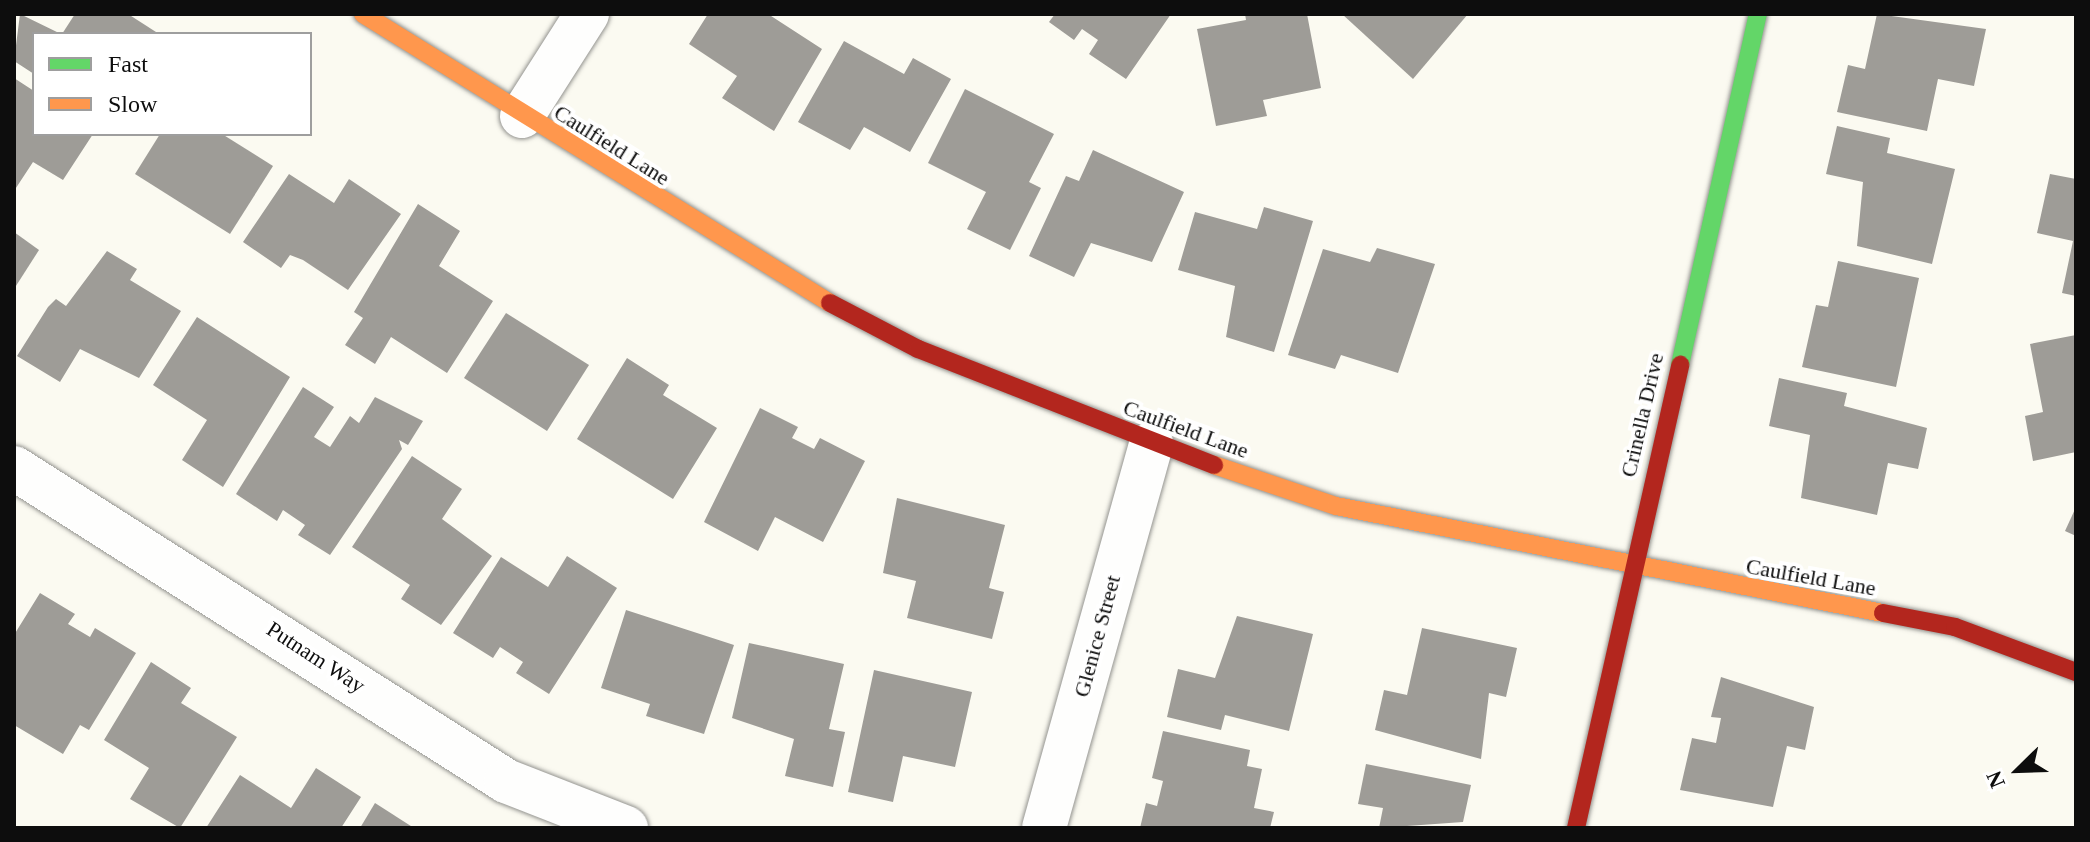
<!DOCTYPE html>
<html>
<head>
<meta charset="utf-8">
<style>
  body { margin:0 }
  #map { position:relative; width:2090px; height:842px; overflow:hidden; background:#fbfaf1; font-family:Georgia,serif }
  div>[style] { position:absolute }
  [style*='--x'] { left:calc(var(--x)*1px); top:calc(var(--y)*1px); width:calc(var(--w)*1px); rotate:calc(var(--a)*1deg) }
  .building>* { inset:0; background:#9e9c97 }
  .roads { filter:drop-shadow(0 0 2px #949490) drop-shadow(0 0 2px #949490) }
  .street>* { height:44px; margin:-22px; padding:0 22px; transform-origin:22px; border-radius:22px; background:#fefefd }
  .fast>* { height:18px; margin:-9px; padding:0 9px; transform-origin:9px; border-radius:9px; background:#63d668 }
  .slow>* { height:18px; margin:-9px; padding:0 9px; transform-origin:9px; border-radius:9px; background:#ff974d }
  .jam>* { height:18px; margin:-9px; padding:0 9px; transform-origin:9px; border-radius:9px; background:#b3261e }
  span { translate:-50% -50%; white-space:nowrap; text-align:center; line-height:1.15; -webkit-text-stroke:8px #fff; paint-order:stroke }
  .street-label { font-size:22px; color:#0d0d0d }
  .frame { position:absolute; inset:0; border:16px solid #0d0d0d; pointer-events:none }
  .legend { position:absolute; left:32px; top:32px; width:280px; height:104px; box-sizing:border-box; background:#fff; border:2px solid #9e9e9e; margin:0; padding:10px 14px; list-style:none; font-size:24px; color:#0d0d0d }
  .legend li { display:flex; align-items:center; gap:16px; height:40px }
  .legend b { width:40px; border:2px solid #9e9e9e }
  .north { position:absolute; left:1978px; top:730px; width:80px; height:80px; -webkit-text-stroke:6px #fff; paint-order:stroke; rotate:247deg; font-size:22px; font-weight:700; line-height:32px; text-align:center; color:#0d0d0d }
  .north::after { content:''; display:block; margin:auto; width:28px; height:36px; background:#0d0d0d; clip-path:polygon(50% 0,100% 100%,50% 72%,0 100%) }
</style>
</head>
<body>
<div id="map">
  <div class="building">
    <div style="clip-path:polygon(20px 14px,61px 34px,34px 34px,34px 74px,14px 61px)"></div>
    <div style="clip-path:polygon(75px 14px,128px 14px,156px 32px,62px 34px)"></div>
    <div style="clip-path:polygon(708px 14px,768px 14px,822px 49px,774px 131px,722px 98px,737px 76px,689px 44px)"></div>
    <div style="clip-path:polygon(1055px 14px,1171px 14px,1126px 79px,1089px 54px,1098px 40px,1082px 29px,1074px 40px,1049px 22px)"></div>
    <div style="clip-path:polygon(1245px 14px,1307px 14px,1321px 88px,1263px 100px,1267px 116px,1216px 126px,1197px 29px,1246px 20px)"></div>
    <div style="clip-path:polygon(1342px 14px,1468px 14px,1413px 79px)"></div>
    <div style="clip-path:polygon(1877px 14px,1986px 29px,1974px 86px,1938px 79px,1927px 131px,1837px 112px,1848px 65px,1865px 69px)"></div>
    <div style="clip-path:polygon(844px 41px,904px 74px,913px 58px,951px 79px,910px 152px,864px 127px,850px 150px,798px 122px)"></div>
    <div style="clip-path:polygon(14px 78px,34px 91px,34px 134px,93px 134px,63px 180px,33px 162px,14px 191px)"></div>
    <div style="clip-path:polygon(965px 89px,1054px 134px,1029px 182px,1041px 188px,1010px 250px,967px 229px,986px 192px,928px 163px)"></div>
    <div style="clip-path:polygon(1837px 126px,1890px 138px,1887px 153px,1955px 169px,1932px 264px,1857px 246px,1863px 182px,1826px 174px)"></div>
    <div style="clip-path:polygon(160px 134px,222px 134px,273px 166px,230px 234px,135px 174px)"></div>
    <div style="clip-path:polygon(1093px 150px,1184px 192px,1152px 262px,1091px 243px,1074px 277px,1029px 256px,1066px 176px,1079px 181px)"></div>
    <div style="clip-path:polygon(289px 174px,334px 203px,349px 179px,401px 214px,348px 290px,303px 260px,290px 255px,281px 268px,243px 242px)"></div>
    <div style="clip-path:polygon(2050px 174px,2076px 179px,2076px 296px,2062px 293px,2073px 241px,2037px 233px)"></div>
    <div style="clip-path:polygon(418px 204px,460px 231px,439px 266px,493px 301px,447px 373px,391px 337px,375px 364px,345px 345px,363px 318px,354px 312px)"></div>
    <div style="clip-path:polygon(1264px 207px,1313px 221px,1274px 352px,1226px 337px,1235px 286px,1178px 270px,1195px 212px,1257px 229px)"></div>
    <div style="clip-path:polygon(14px 232px,39px 250px,14px 289px)"></div>
    <div style="clip-path:polygon(1377px 248px,1435px 264px,1398px 373px,1341px 355px,1335px 369px,1288px 355px,1323px 249px,1370px 262px)"></div>
    <div style="clip-path:polygon(107px 251px,137px 269px,130px 280px,181px 311px,139px 378px,80px 349px,60px 382px,17px 356px,48px 307px,56px 299px,66px 306px)"></div>
    <div style="clip-path:polygon(1838px 261px,1919px 278px,1896px 387px,1802px 367px,1816px 305px,1828px 307px)"></div>
    <div style="clip-path:polygon(506px 313px,589px 365px,547px 431px,464px 378px)"></div>
    <div style="clip-path:polygon(197px 317px,290px 377px,223px 487px,182px 460px,207px 420px,153px 385px)"></div>
    <div style="clip-path:polygon(2076px 335px,2076px 452px,2033px 461px,2025px 416px,2043px 412px,2030px 344px)"></div>
    <div style="clip-path:polygon(627px 358px,669px 385px,663px 395px,717px 428px,673px 499px,577px 439px)"></div>
    <div style="clip-path:polygon(1779px 378px,1847px 393px,1844px 406px,1927px 428px,1918px 469px,1888px 463px,1877px 515px,1801px 498px,1810px 435px,1769px 426px)"></div>
    <div style="clip-path:polygon(303px 387px,334px 407px,314px 437px,330px 447px,350px 416px,359px 423px,375px 397px,423px 421px,408px 445px,399px 440px,402px 449px,330px 555px,298px 535px,305px 525px,283px 510px,277px 521px,236px 494px)"></div>
    <div style="clip-path:polygon(760px 408px,798px 427px,792px 438px,814px 449px,820px 438px,865px 461px,823px 542px,775px 517px,758px 551px,704px 522px)"></div>
    <div style="clip-path:polygon(412px 456px,462px 489px,442px 519px,492px 556px,441px 625px,401px 599px,410px 585px,352px 547px)"></div>
    <div style="clip-path:polygon(897px 498px,1005px 525px,989px 588px,1004px 592px,992px 639px,907px 618px,916px 581px,883px 573px)"></div>
    <div style="clip-path:polygon(2076px 507px,2076px 536px,2065px 531px)"></div>
    <div style="clip-path:polygon(567px 556px,617px 588px,549px 694px,516px 673px,523px 662px,500px 647px,493px 658px,453px 633px,501px 557px,548px 587px)"></div>
    <div style="clip-path:polygon(40px 593px,75px 614px,68px 624px,90px 637px,95px 628px,136px 653px,89px 730px,80px 725px,63px 754px,14px 725px,14px 635px)"></div>
    <div style="clip-path:polygon(626px 610px,734px 645px,704px 734px,646px 716px,650px 704px,601px 688px)"></div>
    <div style="clip-path:polygon(1237px 616px,1313px 634px,1289px 731px,1225px 715px,1221px 730px,1167px 717px,1178px 669px,1215px 678px)"></div>
    <div style="clip-path:polygon(1422px 628px,1517px 648px,1506px 697px,1489px 693px,1481px 759px,1375px 730px,1384px 690px,1407px 695px)"></div>
    <div style="clip-path:polygon(749px 643px,844px 664px,829px 729px,845px 732px,833px 787px,785px 776px,794px 739px,732px 718px)"></div>
    <div style="clip-path:polygon(151px 662px,191px 688px,181px 703px,237px 737px,180px 828px,130px 799px,149px 768px,104px 740px)"></div>
    <div style="clip-path:polygon(874px 670px,972px 692px,955px 767px,903px 756px,893px 802px,848px 792px)"></div>
    <div style="clip-path:polygon(1721px 677px,1814px 707px,1805px 750px,1787px 746px,1773px 807px,1680px 790px,1692px 738px,1716px 743px,1721px 718px,1711px 717px)"></div>
    <div style="clip-path:polygon(1163px 731px,1250px 750px,1247px 766px,1262px 769px,1254px 808px,1274px 812px,1270px 828px,1140px 828px,1146px 803px,1157px 806px,1163px 781px,1152px 778px)"></div>
    <div style="clip-path:polygon(1366px 764px,1471px 785px,1463px 822px,1379px 828px,1383px 808px,1358px 804px)"></div>
    <div style="clip-path:polygon(316px 768px,361px 797px,341px 828px,206px 828px,240px 775px,291px 808px)"></div>
    <div style="clip-path:polygon(375px 803px,414px 828px,360px 828px)"></div>
  </div>
  <div class="roads">
    <div class="street">
      <div style="--x:522;--y:116;--w:121;--a:-57.5"></div>
      <div style="--x:14;--y:468;--w:583;--a:32.46"></div>
      <div style="--x:506;--y:781;--w:129;--a:21.4"></div>
      <div style="--x:1044;--y:828;--w:399;--a:-74.4"></div>
    </div>
    <div class="fast">
      <div style="--x:1680;--y:365;--w:360;--a:-77.5"></div>
    </div>
    <div class="slow">
      <div style="--x:363;--y:14;--w:549;--a:31.75"></div>
      <div style="--x:1214;--y:465;--w:129;--a:18.6"></div>
      <div style="--x:1336;--y:506;--w:557;--a:11.07"></div>
    </div>
    <div class="jam">
      <div style="--x:830;--y:303;--w:99;--a:27.6"></div>
      <div style="--x:918;--y:349;--w:318;--a:21.4"></div>
      <div style="--x:1883;--y:613;--w:73;--a:11"></div>
      <div style="--x:1955;--y:627;--w:129;--a:20.4"></div>
      <div style="--x:1576;--y:828;--w:475;--a:-77.3"></div>
    </div>
  </div>
  <div class="street-label">
    <span style="left:612px;top:145px;rotate:32deg">Caulfield Lane</span>
    <span style="left:1642px;top:415px;rotate:-77deg">Crinella Drive</span>
    <span style="left:1186px;top:429px;rotate:20deg">Caulfield Lane</span>
    <span style="left:1811px;top:577px;rotate:10deg">Caulfield Lane</span>
    <span style="left:1097px;top:636px;rotate:-75deg">Glenice Street</span>
    <span style="left:316px;top:657px;rotate:33deg">Putnam Way</span>
  </div>
  <div class="frame"></div>
  <ul class="legend">
  <li><b style="height:10px;background:#63d668"></b>Fast</li>
  <li><b style="height:10px;background:#ff974d"></b>Slow</li>
  </ul>
  <div class="north">N</div>
</div>
</body>
</html>
